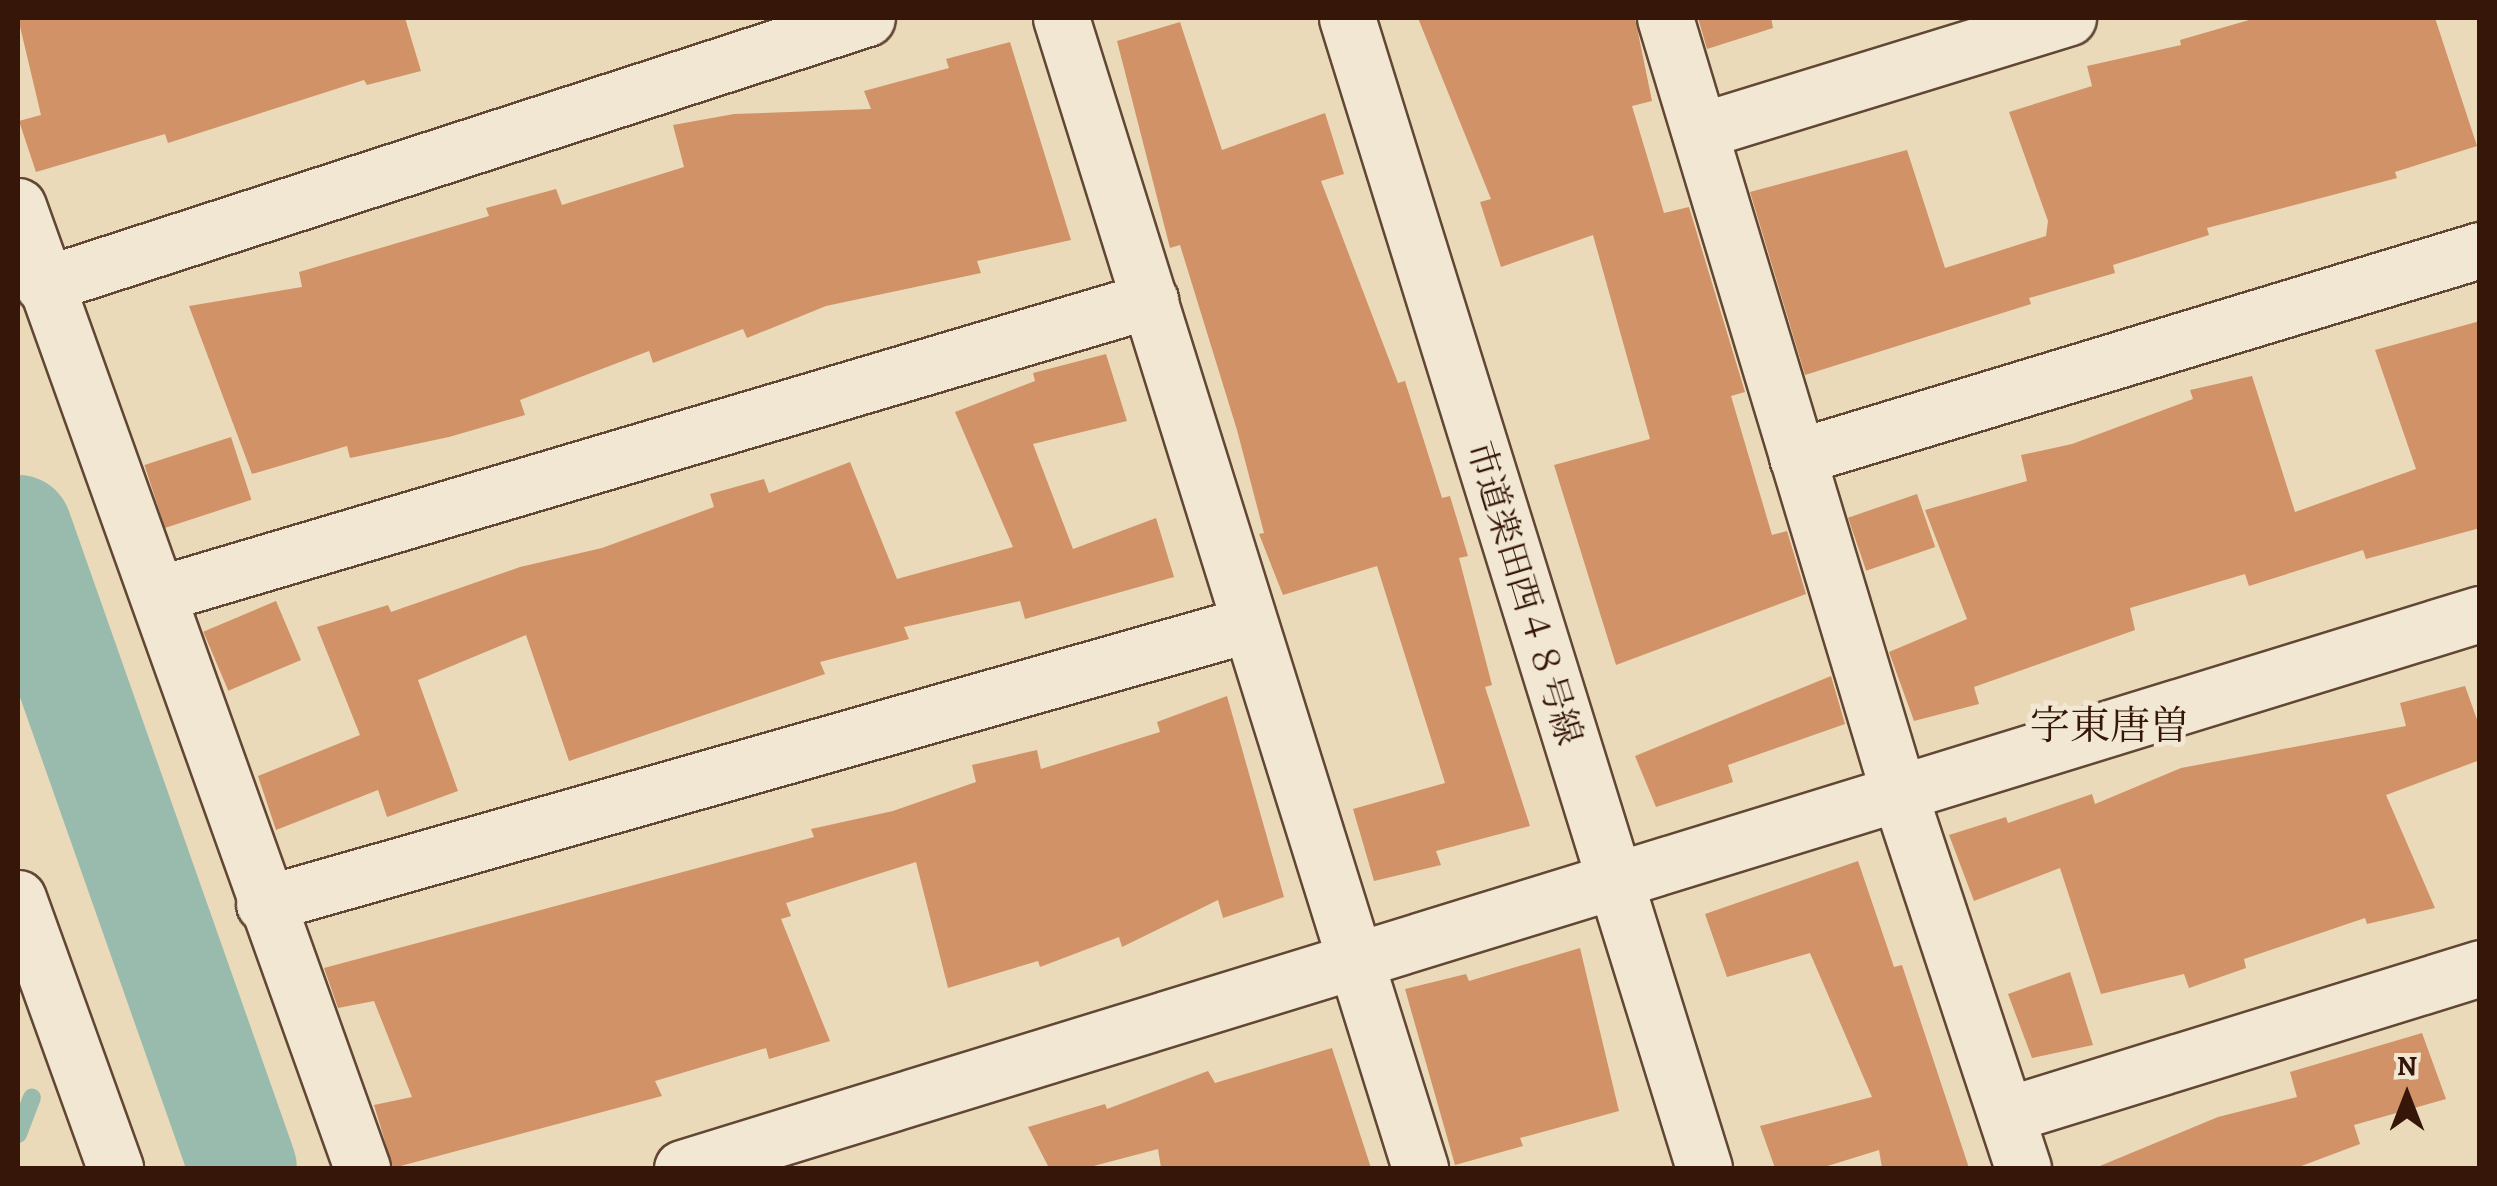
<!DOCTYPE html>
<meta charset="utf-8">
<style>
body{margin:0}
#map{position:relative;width:2497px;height:1186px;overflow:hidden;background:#eadaba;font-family:Alegreya,"Noto Serif JP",serif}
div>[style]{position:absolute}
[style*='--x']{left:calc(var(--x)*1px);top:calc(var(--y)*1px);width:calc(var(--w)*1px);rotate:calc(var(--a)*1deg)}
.stream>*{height:18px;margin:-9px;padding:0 9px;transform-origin:9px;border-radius:9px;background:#98bbad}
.river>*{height:108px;margin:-54px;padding:0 54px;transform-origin:54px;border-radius:54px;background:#98bbad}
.building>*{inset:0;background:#d09266;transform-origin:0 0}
.roads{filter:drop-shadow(2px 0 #624734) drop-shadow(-2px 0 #624734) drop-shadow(0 2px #624734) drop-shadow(0 -2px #624734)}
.street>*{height:55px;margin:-27.5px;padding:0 27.5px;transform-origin:27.5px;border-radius:27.5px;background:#f1e7d2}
span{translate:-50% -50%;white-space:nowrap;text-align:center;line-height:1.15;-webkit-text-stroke:10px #f1e7d2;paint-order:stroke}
.street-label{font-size:35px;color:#351608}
.quarter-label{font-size:40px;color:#351608}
.frame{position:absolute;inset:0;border:20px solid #351608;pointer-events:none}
.north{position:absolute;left:2357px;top:1046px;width:100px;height:100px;-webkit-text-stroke:8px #f1e7d2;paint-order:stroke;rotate:0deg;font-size:28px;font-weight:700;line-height:40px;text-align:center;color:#351608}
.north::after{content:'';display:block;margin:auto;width:35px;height:45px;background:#351608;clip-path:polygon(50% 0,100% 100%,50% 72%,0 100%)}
</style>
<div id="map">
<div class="stream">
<i style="--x:18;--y:1134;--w:39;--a:-69"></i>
</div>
<div class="river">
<i style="--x:18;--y:529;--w:677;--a:70.6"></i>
</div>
<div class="building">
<i style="clip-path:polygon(18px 18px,405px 18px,421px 71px,367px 85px,364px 80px,168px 143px,165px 134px,36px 172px,19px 121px,41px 115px)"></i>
<i style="clip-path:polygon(1418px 18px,1635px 18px,1652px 101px,1632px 106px,1664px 213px,1689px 207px,1745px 392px,1731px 396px,1772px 535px,1787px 531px,1806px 594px,1616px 665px,1554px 465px,1650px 439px,1593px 235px,1501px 267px,1480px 202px,1491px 199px)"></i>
<i style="clip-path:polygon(1698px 18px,1771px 18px,1773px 28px,1707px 49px)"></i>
<i style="clip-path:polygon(2256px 18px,2435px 18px,2477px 146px,2395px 172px,2397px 178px,2207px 228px,2209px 235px,2113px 265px,2115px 273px,2029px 298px,2031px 304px,1805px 375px,1750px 192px,1907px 150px,1945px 268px,2046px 236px,2048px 221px,2009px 112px,2092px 86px,2087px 66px,2181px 45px,2180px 40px)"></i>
<i style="clip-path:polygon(1180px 22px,1222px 150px,1325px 113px,1344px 174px,1321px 181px,1398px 383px,1405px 381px,1442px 498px,1450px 496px,1468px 556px,1459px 558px,1492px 685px,1485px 687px,1530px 826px,1436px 851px,1441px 865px,1374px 881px,1353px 809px,1445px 783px,1377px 566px,1283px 595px,1259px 534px,1264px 533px,1237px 430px,1180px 245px,1170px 248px,1117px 41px)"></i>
<i style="clip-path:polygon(1010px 42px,1071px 240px,977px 261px,981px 273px,826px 306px,747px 338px,743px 329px,653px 363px,649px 351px,520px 400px,525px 415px,449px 437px,350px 458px,347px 446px,252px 474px,189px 306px,302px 287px,299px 272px,489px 216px,486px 208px,556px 189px,562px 205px,684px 167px,673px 125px,734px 114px,871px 109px,864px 91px,949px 68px,946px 59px)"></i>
<i style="clip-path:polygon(2480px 321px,2480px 528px,2366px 559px,2363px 550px,2249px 586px,2245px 574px,2130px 608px,2135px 630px,1974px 687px,1979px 704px,1914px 721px,1889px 652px,1967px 619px,1925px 510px,2027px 481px,2021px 455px,2072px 444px,2193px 399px,2190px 390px,2252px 376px,2295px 512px,2416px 469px,2375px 350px)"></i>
<i style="clip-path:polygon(1106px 354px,1127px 421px,1033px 444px,1073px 549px,1156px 518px,1174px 577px,1025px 619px,1020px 601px,904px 627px,909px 639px,820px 662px,825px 674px,569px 761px,526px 635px,418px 680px,458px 791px,387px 817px,378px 790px,276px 830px,258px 776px,360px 735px,317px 627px,388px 605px,391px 612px,520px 567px,602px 548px,714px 507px,710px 494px,764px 479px,769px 493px,850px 462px,897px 579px,1013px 547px,955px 412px,1035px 381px,1033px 373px)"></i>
<i style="left:231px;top:437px;width:66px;height:91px;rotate:72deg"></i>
<i style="left:1917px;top:494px;width:56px;height:73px;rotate:71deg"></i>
<i style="left:276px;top:601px;width:64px;height:79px;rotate:67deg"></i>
<i style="clip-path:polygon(1831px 676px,1845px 724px,1728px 765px,1733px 782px,1656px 807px,1635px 756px)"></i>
<i style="clip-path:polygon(2465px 686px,2480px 728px,2480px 760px,2386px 795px,2435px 908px,2367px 924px,2365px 918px,2244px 959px,2246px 968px,2189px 988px,2184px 974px,2101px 994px,2060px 868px,1974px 901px,1949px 835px,2006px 817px,2008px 823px,2092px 794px,2095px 804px,2181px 768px,2406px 726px,2400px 703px)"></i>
<i style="clip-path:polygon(1227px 696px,1284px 897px,1223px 918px,1218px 900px,1122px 947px,1119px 937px,1040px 967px,1038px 961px,948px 988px,916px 862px,786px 903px,791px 916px,781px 919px,830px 1041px,769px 1059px,766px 1048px,655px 1081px,662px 1096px,393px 1168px,374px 1105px,412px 1097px,374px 1001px,338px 1008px,324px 968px,814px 837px,811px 829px,893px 811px,976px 782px,972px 765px,1037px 750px,1041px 769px,1160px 732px,1157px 722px)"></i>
<i style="clip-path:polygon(1858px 861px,1894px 967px,1902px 965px,1969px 1168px,1882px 1168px,1879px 1150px,1821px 1168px,1775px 1168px,1760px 1126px,1872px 1097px,1810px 953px,1727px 977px,1705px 914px)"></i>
<i style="clip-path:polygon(1580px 948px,1619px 1111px,1520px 1138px,1523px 1146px,1455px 1165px,1405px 989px,1466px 974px,1469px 981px)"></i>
<i style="clip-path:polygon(2070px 972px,2093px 1045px,2032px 1058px,2008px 994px)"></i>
<i style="clip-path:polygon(2422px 1033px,2446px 1099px,2354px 1125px,2360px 1144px,2296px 1168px,2095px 1168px,2218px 1117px,2297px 1097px,2290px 1072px)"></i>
<i style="clip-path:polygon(1332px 1048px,1371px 1168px,1161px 1168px,1158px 1149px,1086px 1168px,1049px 1168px,1028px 1127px,1105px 1104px,1107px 1109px,1208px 1071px,1215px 1083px)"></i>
</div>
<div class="roads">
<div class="street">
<i style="--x:1061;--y:18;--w:1205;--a:72.66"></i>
<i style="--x:1347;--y:18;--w:1204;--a:72.75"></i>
<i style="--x:1665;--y:18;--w:806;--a:73.21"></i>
<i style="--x:1898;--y:790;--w:398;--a:71.7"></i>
<i style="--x:1703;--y:130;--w:382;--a:-17.1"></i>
<i style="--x:18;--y:206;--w:1022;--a:70.32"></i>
<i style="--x:43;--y:285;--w:866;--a:-17.95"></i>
<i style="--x:1797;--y:457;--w:714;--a:-16.86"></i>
<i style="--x:159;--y:594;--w:1034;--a:-16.52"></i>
<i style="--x:18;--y:898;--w:287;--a:70.2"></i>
<i style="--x:264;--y:904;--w:1021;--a:-15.86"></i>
<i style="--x:2006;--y:1115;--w:496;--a:-17.2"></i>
<i style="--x:682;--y:1168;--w:1881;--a:-17.13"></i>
</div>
</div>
<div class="street-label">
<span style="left:1525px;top:593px;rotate:73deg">市道楽田西４８号線</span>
</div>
<div class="quarter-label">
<span style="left:2110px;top:726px">字東唐曽</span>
</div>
<div class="frame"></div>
<div class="north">N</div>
</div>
